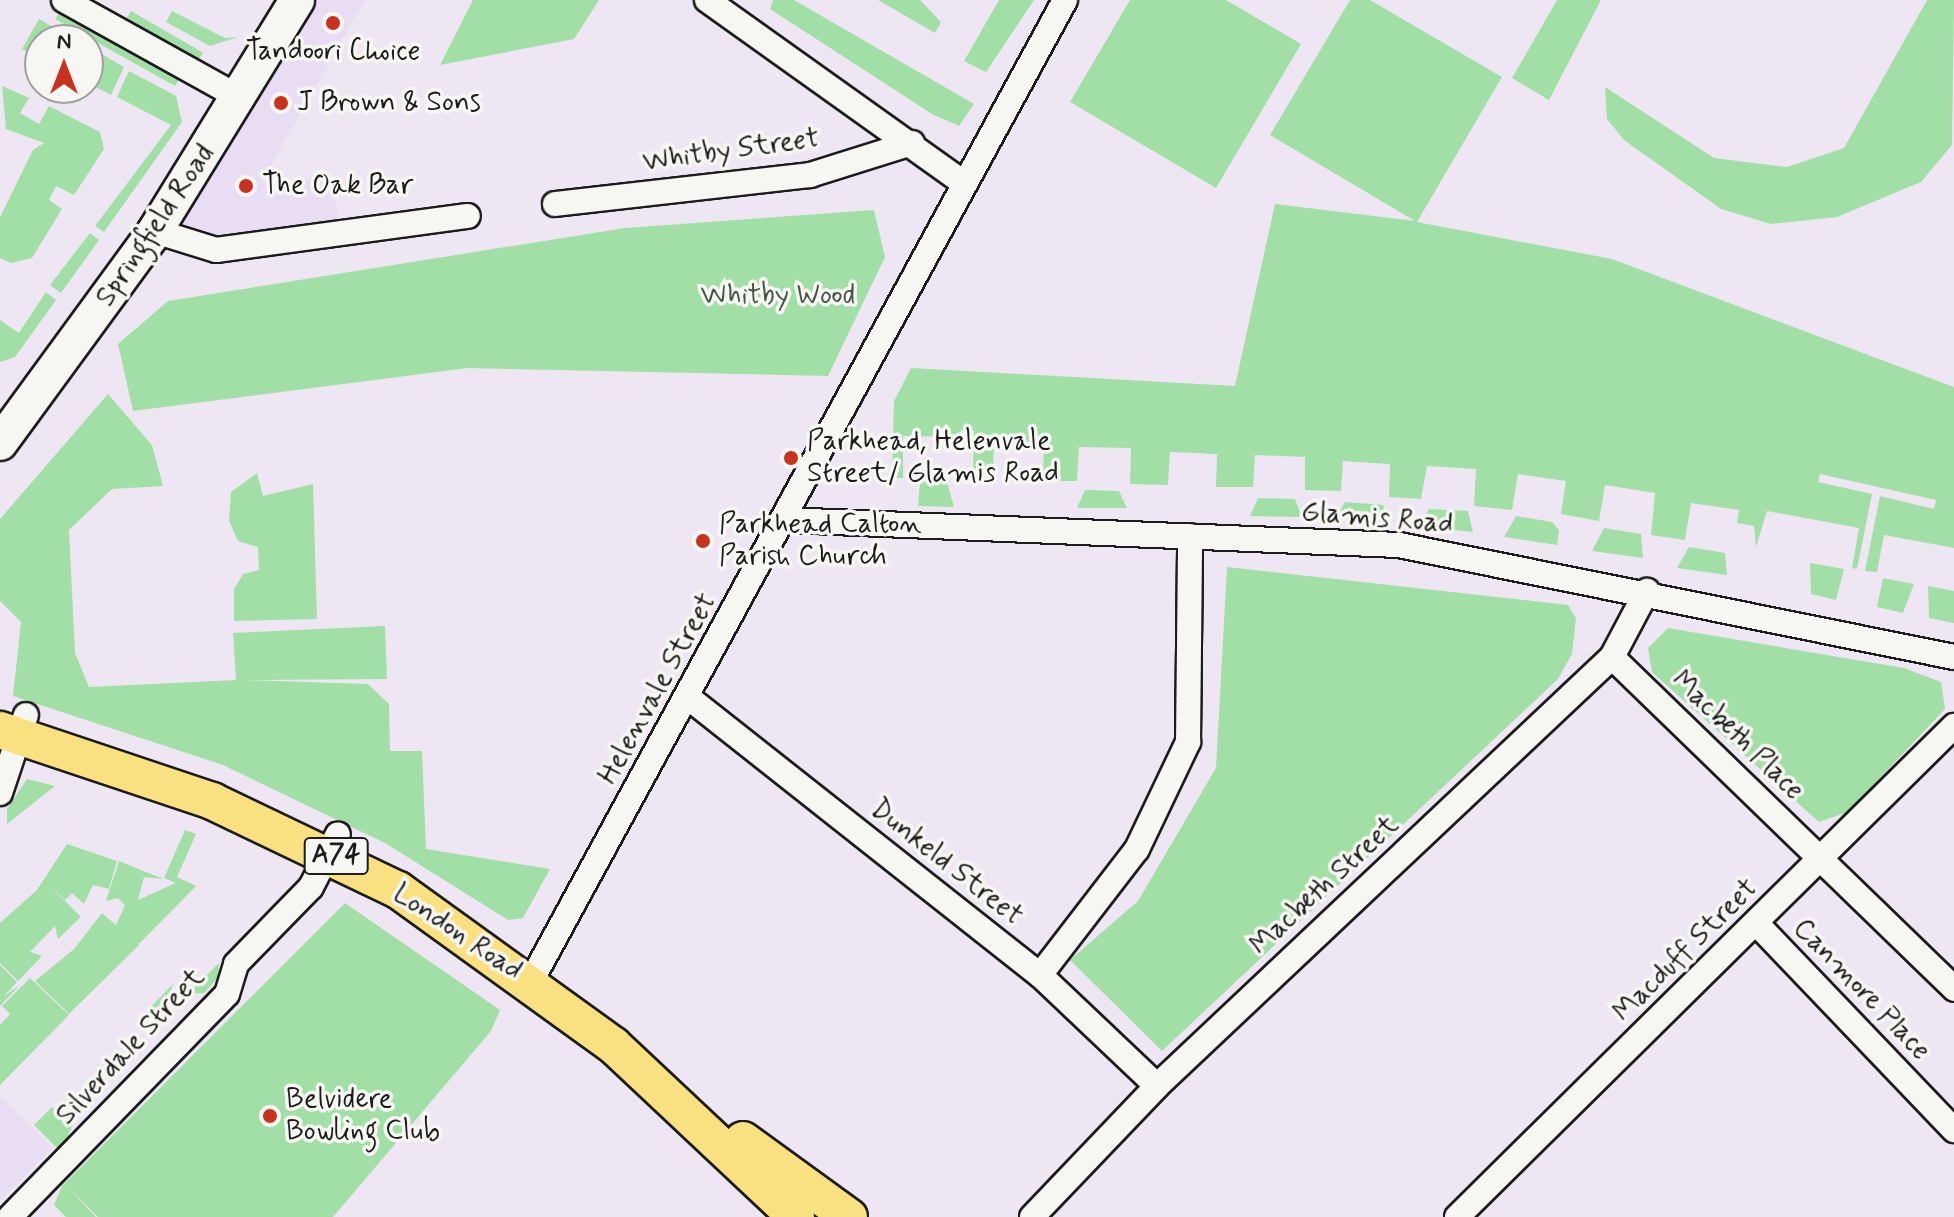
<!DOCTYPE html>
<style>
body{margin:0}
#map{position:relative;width:1954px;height:1217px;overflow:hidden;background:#eee7f3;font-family:Mynerve,sans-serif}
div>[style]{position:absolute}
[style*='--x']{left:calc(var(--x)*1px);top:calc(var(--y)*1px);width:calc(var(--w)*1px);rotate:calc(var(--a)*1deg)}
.built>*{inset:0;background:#e9ddf4}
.green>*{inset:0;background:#a2dfa6;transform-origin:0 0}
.roads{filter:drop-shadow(2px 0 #1c1c1c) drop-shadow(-2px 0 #1c1c1c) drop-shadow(0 2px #1c1c1c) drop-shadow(0 -2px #1c1c1c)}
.street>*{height:24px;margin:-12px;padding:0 12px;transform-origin:12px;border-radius:12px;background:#f6f6f2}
.secondary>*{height:34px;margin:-17px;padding:0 17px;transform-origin:17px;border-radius:17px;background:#f6f6f2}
.primary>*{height:36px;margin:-18px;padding:0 18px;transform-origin:18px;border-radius:18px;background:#f9e181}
.dots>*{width:22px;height:22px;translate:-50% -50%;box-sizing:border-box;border:4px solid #f6f6f2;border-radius:50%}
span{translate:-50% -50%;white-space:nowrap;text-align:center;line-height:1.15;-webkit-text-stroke:7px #f6f6f2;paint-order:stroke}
.shield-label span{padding:2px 6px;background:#f6f6f2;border:2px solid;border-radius:6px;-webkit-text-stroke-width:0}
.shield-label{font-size:26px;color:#1c1c1c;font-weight:700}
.poi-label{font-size:28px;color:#1c1c1c}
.left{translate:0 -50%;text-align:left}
.street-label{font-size:28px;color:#1c1c1c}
.park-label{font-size:28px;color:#445645}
.north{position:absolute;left:24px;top:24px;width:80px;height:80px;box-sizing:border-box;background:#f6f6f2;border:2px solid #9f9f9c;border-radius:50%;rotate:0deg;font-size:22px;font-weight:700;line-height:32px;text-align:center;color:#1c1c1c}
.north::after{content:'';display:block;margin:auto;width:28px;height:36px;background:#c8321e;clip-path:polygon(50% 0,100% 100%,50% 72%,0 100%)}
</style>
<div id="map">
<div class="built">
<i style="clip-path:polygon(301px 0,365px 0,261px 183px,328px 176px,341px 226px,218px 243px,166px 226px)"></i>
<i style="clip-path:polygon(0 1095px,53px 1147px,0 1201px)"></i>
</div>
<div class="green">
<i style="clip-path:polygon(473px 0,599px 0,574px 39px,440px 65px)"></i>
<i style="clip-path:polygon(773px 0,794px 0,974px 104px,959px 126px,932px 114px,770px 9px)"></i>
<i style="clip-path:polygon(878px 0,920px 0,941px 22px,935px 33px)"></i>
<i style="clip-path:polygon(999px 0,1034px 0,986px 72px,964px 61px)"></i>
<i style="clip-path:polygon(1130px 0,1226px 0,1301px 44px,1216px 188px,1070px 102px)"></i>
<i style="clip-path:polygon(1350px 0,1370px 0,1502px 77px,1417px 222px,1612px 259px,1954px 387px,1954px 548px,1884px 535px,1877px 572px,1865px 571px,1880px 496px,1934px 509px,1936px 500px,1820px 474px,1818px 482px,1872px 494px,1857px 569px,1852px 568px,1859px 528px,1767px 511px,1756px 547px,1754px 526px,1737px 523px,1739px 510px,1691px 503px,1685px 540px,1651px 535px,1655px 493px,1605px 485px,1599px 521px,1561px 514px,1566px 481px,1518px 474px,1512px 510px,1474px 506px,1476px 469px,1427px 466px,1421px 499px,1389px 497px,1390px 464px,1343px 461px,1341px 491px,1305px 490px,1305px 457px,1255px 455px,1253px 487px,1216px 487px,1217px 454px,1170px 452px,1168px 485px,1130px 484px,1131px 448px,1079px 447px,1077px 481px,1043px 481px,1044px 442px,994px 441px,993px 475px,973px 475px,974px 431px,961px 430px,960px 437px,903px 436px,903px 478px,892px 478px,894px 401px,911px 368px,1235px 386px,1275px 204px,1415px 221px,1270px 135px)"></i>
<i style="clip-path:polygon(1557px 0,1601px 0,1549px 100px,1512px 78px)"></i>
<i style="clip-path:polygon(1927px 0,1954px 0,1952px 145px,1921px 182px,1837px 217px,1771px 224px,1721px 209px,1624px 140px,1607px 119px,1605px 87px,1714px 158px,1787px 167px,1844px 148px)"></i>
<i style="clip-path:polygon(60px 11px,172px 76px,179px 80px,175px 86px,55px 19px)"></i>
<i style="left:131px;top:11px;width:83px;height:9px;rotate:30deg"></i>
<i style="clip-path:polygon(172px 11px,225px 38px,238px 37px,210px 46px,166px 22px)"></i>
<i style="clip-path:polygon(39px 19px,65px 34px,40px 40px,40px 59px,22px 49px)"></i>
<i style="clip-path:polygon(88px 46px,124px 67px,111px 95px,88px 83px)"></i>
<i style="clip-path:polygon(129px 71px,176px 96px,182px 122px,104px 232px,95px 226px,171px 125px,117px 97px)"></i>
<i style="clip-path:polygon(2px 86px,29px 98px,20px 113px,39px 124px,49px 106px,100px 132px,104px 149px,74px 195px,56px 186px,49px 200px,62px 209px,32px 258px,11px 263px,0 258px,0 217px,33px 150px,44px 143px,6px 129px)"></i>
<i style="clip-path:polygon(874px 210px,885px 257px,828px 376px,468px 368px,133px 411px,118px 344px,168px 301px,625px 228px)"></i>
<i style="clip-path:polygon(90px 233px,99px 240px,61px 293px,50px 285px)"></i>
<i style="clip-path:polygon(46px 292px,56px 300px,15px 357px,0 362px,0 320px,19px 333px)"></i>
<i style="clip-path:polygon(108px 394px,152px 445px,163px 486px,112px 489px,69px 530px,75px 653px,89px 687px,236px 680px,233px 633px,385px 626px,387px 679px,243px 680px,368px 684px,389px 704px,390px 751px,422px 751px,426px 849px,550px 869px,523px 918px,508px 920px,385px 843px,223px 765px,13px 696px,21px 622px,0 601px,0 519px)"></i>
<i style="clip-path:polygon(257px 473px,263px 496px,313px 484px,317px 619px,234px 621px,234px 589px,243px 574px,259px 570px,258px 547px,238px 541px,229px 521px,231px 492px)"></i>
<i style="clip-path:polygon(946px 479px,954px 507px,918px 506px,920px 482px)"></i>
<i style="clip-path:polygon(1085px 490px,1119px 491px,1127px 508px,1077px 508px)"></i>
<i style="clip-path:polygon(1258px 498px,1295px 499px,1302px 517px,1250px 516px)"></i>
<i style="clip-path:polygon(1345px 502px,1383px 505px,1388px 522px,1336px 518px)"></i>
<i style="clip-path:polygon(1429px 509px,1468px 511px,1473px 532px,1419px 526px)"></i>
<i style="clip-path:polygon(1516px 516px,1552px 522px,1559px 530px,1557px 545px,1504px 537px)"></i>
<i style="clip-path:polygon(1604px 528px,1641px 534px,1643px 558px,1592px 551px)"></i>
<i style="clip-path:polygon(1689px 547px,1725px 553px,1727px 575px,1677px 568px)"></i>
<i style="clip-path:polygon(1810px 563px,1844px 569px,1836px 600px,1811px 594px)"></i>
<i style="clip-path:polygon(1227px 567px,1568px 605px,1576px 618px,1572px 654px,1558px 679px,1162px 1051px,1070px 960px,1138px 901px,1216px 768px)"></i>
<i style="clip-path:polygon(1883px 578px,1914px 584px,1903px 613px,1877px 607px)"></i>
<i style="clip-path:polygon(1928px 586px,1954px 591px,1954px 623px,1929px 618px)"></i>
<i style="clip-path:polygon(1668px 628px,1904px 668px,1941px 682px,1945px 709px,1848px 812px,1819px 822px,1652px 672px,1648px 648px)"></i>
<i style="clip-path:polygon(27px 779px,55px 786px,7px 824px,7px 809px)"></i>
<i style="clip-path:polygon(185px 830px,196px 834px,177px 877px,196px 886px,139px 944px,131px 940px,116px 925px,125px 905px,118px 898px,106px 901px,119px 861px,163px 879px,144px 877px,138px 900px,176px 883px,164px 878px)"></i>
<i style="clip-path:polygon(67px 844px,117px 861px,109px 889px,93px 885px,84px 904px,72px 893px,65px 900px,47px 883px,81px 917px,58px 939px,55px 926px,30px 952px,42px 956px,18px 981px,0 963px,0 923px,37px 890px)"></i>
<i style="clip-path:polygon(345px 903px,500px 1010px,491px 1031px,333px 1217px,98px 1217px,66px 1185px,96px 1217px,66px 1217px,54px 1205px,62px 1186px)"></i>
<i style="clip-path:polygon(102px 913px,139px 945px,69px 1014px,35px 981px,74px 949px)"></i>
<i style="clip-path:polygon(219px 963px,218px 978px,204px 993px,188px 994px)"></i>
<i style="clip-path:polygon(0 965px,17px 982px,4px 996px,20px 985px,0 1006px)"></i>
<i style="clip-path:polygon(30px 978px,69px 1015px,0 1085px,0 1025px,10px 1014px,2px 1006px)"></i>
<i style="clip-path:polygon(173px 984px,167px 1003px,141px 1022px,138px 1020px)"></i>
<i style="clip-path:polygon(52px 1107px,73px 1124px,61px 1152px,34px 1125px)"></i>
</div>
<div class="roads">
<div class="street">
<i style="--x:64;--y:0;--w:201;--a:29.1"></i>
<i style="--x:707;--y:0;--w:315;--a:35.5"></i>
<i style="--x:555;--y:204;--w:257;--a:-6.5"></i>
<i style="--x:810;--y:175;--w:107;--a:-17.4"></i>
<i style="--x:155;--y:231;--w:64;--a:17.3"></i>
<i style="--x:216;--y:250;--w:254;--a:-7.7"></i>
<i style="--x:784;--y:520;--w:616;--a:2.33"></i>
<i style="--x:1399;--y:545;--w:566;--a:11.41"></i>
<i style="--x:1612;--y:657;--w:477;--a:44.1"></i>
<i style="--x:689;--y:698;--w:447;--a:38.3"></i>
<i style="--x:1040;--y:975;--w:161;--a:43.5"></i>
<i style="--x:0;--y:793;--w:82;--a:-71.6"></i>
<i style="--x:1758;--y:925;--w:284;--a:46.3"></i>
<i style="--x:1040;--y:975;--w:159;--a:-52.4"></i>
<i style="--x:1137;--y:849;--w:119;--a:-64.5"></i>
<i style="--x:1188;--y:742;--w:206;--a:-89.4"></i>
<i style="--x:530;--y:983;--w:1119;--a:-61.44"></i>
<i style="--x:10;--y:1217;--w:311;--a:-45.8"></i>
<i style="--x:227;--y:994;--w:31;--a:-73"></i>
<i style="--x:236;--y:964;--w:107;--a:-45.8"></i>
<i style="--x:311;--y:887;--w:59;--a:-63"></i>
<i style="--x:1032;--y:1217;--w:181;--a:-46.3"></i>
<i style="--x:1157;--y:1086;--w:625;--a:-43.32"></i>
<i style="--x:1612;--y:657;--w:75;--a:-62.1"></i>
<i style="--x:1457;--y:1217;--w:699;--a:-44.65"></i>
</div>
<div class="secondary">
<i style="--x:0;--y:443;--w:263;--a:-53.8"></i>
<i style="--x:155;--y:231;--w:271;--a:-58.4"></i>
</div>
<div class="primary">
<i style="--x:0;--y:730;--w:224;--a:18.5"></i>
<i style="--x:212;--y:801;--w:206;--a:25.6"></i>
<i style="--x:398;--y:890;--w:265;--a:35.8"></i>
<i style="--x:613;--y:1045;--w:251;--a:43.2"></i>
<i style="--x:743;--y:1140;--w:131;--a:36"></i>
</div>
</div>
<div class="dots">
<i style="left:333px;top:23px;background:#c8321e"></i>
<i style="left:281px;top:103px;background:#c8321e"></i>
<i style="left:246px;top:186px;background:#c8321e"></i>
<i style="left:791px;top:458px;background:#c8321e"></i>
<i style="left:703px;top:541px;background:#c8321e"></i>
<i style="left:270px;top:1116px;background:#c8321e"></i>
</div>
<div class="shield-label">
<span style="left:336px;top:856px">A74</span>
</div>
<div class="poi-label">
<span style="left:333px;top:52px">Tandoori Choice</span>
<span class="left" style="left:297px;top:103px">J Brown &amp; Sons</span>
<span class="left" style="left:262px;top:186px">The Oak Bar</span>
<span class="left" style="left:807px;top:458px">Parkhead, Helenvale<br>Street/ Glamis Road</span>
<span class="left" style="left:719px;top:541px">Parkhead Calton<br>Parish Church</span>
<span class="left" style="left:286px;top:1116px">Belvidere<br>Bowling Club</span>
</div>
<div class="street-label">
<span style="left:731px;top:151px;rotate:-8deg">Whitby Street</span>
<span style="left:156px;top:226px;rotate:-56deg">Springfield Road</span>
<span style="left:1377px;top:519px;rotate:5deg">Glamis Road</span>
<span style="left:658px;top:689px;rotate:-61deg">Helenvale Street</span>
<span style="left:1737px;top:736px;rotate:44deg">Macbeth Place</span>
<span style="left:946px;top:863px;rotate:38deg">Dunkeld Street</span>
<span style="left:1325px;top:886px;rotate:-43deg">Macbeth Street</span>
<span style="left:457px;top:933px;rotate:34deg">London Road</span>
<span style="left:1686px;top:951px;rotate:-45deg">Macduff Street</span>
<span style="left:1861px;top:990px;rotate:46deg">Canmore Place</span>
<span style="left:131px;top:1047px;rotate:-47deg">Silverdale Street</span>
</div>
<div class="park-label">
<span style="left:778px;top:296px">Whitby Wood</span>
</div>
<div class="north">N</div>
</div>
